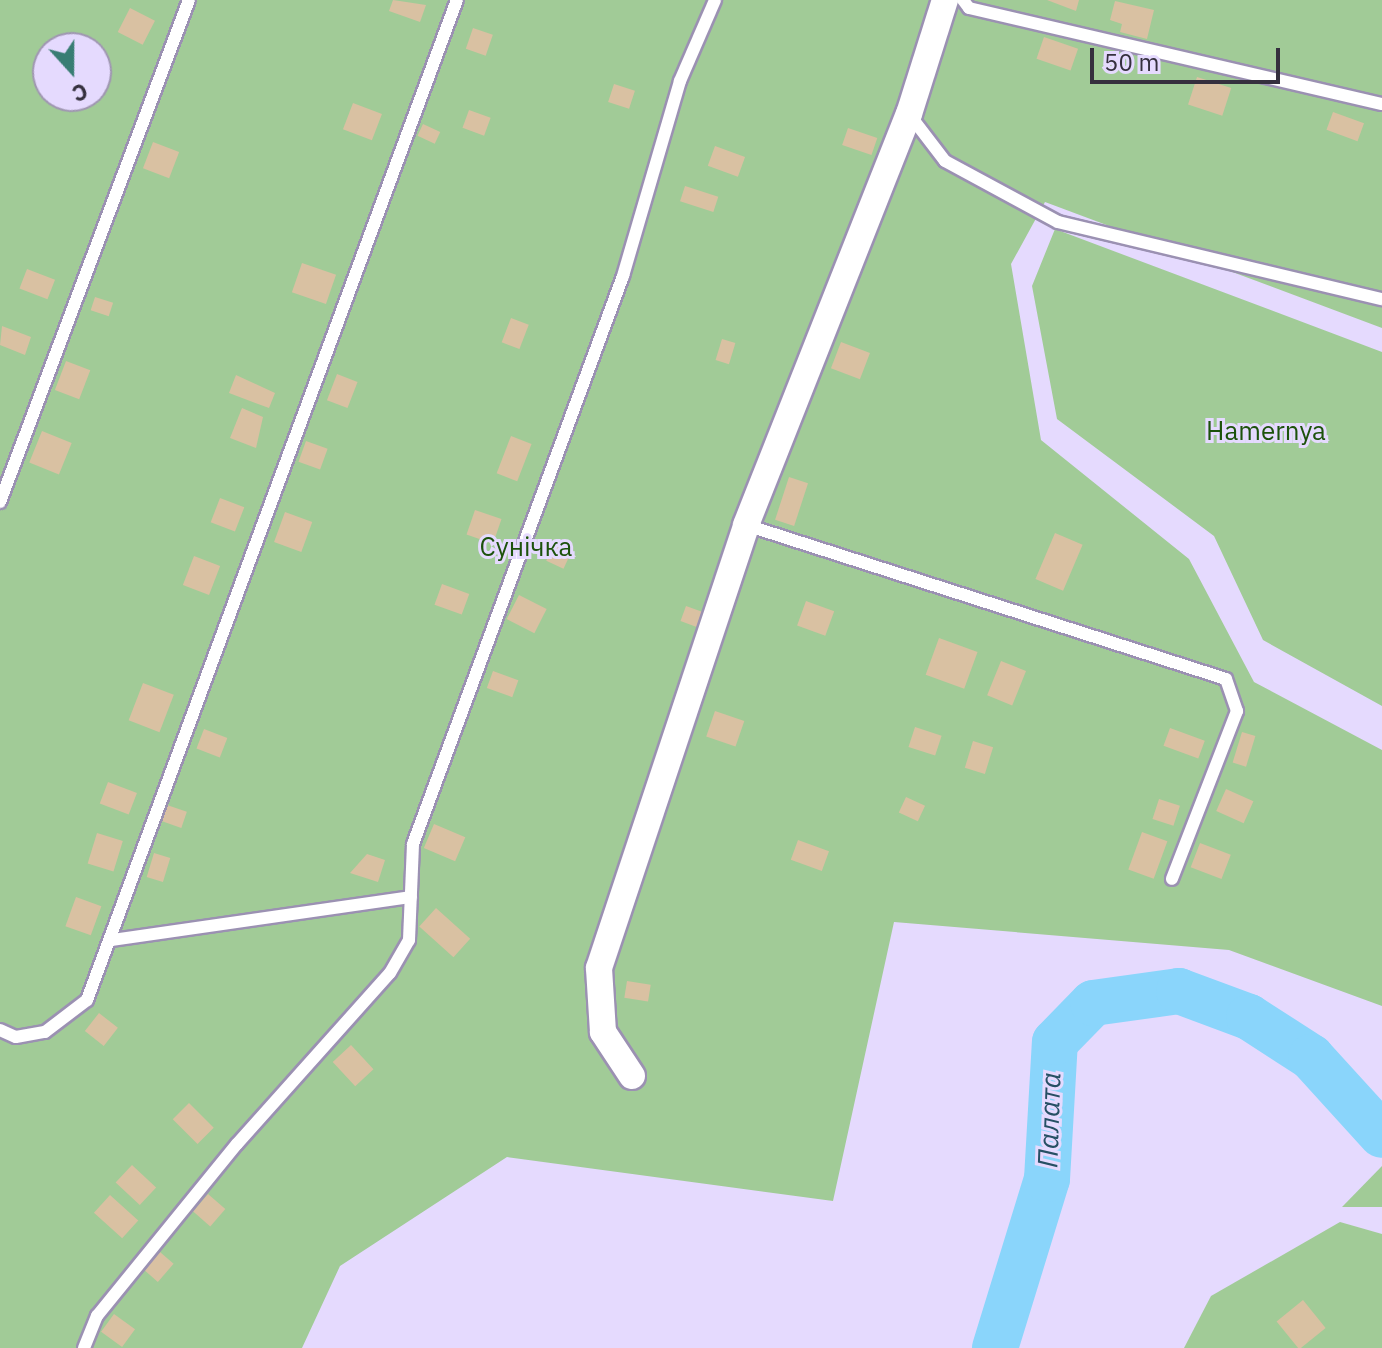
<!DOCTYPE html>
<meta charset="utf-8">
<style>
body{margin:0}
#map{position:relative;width:1382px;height:1348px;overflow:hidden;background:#e5dafe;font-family:"IBM Plex Sans",sans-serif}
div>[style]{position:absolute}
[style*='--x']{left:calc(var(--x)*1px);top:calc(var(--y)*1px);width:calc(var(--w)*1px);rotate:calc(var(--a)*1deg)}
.green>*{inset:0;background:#a1cb97}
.river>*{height:46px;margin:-23px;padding:0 23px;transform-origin:23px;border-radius:23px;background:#8ad5fb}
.building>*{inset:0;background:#d9c1a2;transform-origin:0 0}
.roads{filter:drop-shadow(2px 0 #9b91b2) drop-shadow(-2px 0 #9b91b2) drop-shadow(0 2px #9b91b2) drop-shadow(0 -2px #9b91b2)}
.lane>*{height:12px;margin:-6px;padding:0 6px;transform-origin:6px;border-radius:6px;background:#fff}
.street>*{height:26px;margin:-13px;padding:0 13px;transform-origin:13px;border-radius:13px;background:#fff}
span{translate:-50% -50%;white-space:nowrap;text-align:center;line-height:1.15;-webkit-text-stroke:6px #e5dafe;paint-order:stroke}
.park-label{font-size:26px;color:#1c520b}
.water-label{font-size:28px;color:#265064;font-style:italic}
.north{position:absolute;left:32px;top:32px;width:80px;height:80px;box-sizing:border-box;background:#e5dafe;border:2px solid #9f96b1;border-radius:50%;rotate:159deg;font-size:22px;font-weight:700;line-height:32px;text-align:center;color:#35303e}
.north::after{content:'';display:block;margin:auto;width:28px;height:36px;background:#387d73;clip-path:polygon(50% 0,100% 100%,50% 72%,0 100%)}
.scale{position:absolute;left:1090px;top:48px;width:190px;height:36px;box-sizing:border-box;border:4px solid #35303e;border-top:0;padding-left:10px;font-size:24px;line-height:28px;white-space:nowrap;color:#35303e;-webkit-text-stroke:6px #e5dafe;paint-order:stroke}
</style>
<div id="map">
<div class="green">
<i style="clip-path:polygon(evenodd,0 0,1382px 0,1382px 328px,1045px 202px,1011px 264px,1041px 440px,1189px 559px,1254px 682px,1382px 750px,1382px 1006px,1229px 950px,894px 922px,833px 1201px,507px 1157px,340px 1266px,302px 1348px,0 1348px,0 0,48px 48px,96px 48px,96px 96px,48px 96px,48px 48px)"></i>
<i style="clip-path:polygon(1055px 229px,1382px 352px,1382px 706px,1263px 640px,1214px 536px,1057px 419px,1032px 286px)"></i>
<i style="clip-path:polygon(1382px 1166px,1382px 1207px,1342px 1207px)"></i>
<i style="clip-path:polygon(1340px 1222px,1382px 1234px,1382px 1348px,1184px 1348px,1211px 1296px)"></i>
</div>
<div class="river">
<i style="--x:995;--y:1348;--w:177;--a:-72.9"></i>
<i style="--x:1047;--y:1179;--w:137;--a:-86.7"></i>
<i style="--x:1055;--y:1042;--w:54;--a:-45.7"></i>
<i style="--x:1093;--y:1003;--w:87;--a:-7.9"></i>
<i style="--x:1179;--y:991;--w:75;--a:20.4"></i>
<i style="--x:1249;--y:1017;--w:74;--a:32.8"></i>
<i style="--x:1311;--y:1057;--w:105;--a:47.7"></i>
</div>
<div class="building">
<i style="clip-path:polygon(393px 0,426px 5px,420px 22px,389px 11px)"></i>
<i style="clip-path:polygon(1047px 0,1079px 0,1076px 11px)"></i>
<i style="clip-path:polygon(1115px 1px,1154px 10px,1147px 39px,1120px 32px,1122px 24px,1110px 20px)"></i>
<i style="left:130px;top:8px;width:28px;height:27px;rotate:27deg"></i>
<i style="left:473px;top:28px;width:21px;height:22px;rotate:19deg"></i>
<i style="left:1044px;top:37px;width:36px;height:23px;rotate:19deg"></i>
<i style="left:1197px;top:77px;width:36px;height:29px;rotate:18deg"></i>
<i style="left:614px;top:84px;width:22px;height:19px;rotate:18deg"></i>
<i style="left:353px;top:103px;width:31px;height:28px;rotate:21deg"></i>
<i style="left:469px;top:110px;width:23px;height:19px;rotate:20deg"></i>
<i style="left:1333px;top:112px;width:33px;height:19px;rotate:20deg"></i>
<i style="left:423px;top:124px;width:19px;height:13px;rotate:25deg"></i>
<i style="left:848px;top:128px;width:31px;height:18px;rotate:19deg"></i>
<i style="left:153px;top:142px;width:28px;height:28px;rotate:21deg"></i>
<i style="left:715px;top:146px;width:32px;height:21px;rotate:20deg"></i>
<i style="left:685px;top:186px;width:35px;height:16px;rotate:18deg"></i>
<i style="left:302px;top:263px;width:36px;height:31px;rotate:19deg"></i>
<i style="left:27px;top:269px;width:30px;height:21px;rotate:21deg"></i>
<i style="left:95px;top:297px;width:19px;height:14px;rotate:18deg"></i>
<i style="left:511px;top:318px;width:19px;height:26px;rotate:21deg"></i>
<i style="clip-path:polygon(2px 326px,31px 337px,25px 355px,0 345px)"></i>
<i style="left:722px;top:339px;width:14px;height:22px;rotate:17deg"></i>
<i style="left:841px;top:342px;width:31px;height:28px;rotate:21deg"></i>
<i style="left:66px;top:361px;width:26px;height:31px;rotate:21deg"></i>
<i style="left:337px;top:374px;width:22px;height:28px;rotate:21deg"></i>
<i style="clip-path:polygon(236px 375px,275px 393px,269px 408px,229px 393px)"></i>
<i style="clip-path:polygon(242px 408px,263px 417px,256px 448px,230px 438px)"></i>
<i style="left:42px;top:431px;width:32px;height:34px;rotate:22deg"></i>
<i style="left:511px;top:436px;width:22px;height:40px;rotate:21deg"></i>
<i style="left:306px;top:441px;width:23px;height:22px;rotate:20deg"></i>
<i style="left:789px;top:477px;width:20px;height:45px;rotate:18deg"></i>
<i style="left:220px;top:498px;width:26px;height:26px;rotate:21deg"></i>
<i style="left:475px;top:510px;width:28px;height:26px;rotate:19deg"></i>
<i style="left:285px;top:512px;width:29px;height:32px;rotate:20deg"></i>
<i style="left:1055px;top:533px;width:30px;height:50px;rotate:23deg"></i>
<i style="left:556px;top:540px;width:19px;height:23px;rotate:25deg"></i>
<i style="left:194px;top:556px;width:28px;height:31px;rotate:21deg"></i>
<i style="left:442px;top:584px;width:29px;height:22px;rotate:20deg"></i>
<i style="left:519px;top:595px;width:31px;height:27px;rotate:27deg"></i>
<i style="left:806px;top:601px;width:30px;height:26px;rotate:20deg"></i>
<i style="left:686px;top:606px;width:20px;height:16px;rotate:20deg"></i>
<i style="left:939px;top:638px;width:41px;height:39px;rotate:20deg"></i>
<i style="left:1001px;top:661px;width:27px;height:37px;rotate:22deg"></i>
<i style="left:493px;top:671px;width:27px;height:18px;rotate:20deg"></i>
<i style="left:143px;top:683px;width:33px;height:40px;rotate:21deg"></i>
<i style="left:715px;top:711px;width:31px;height:27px;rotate:19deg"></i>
<i style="left:915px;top:727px;width:28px;height:21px;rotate:18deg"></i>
<i style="left:1170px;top:728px;width:37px;height:19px;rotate:20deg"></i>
<i style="left:204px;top:729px;width:25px;height:21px;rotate:21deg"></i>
<i style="left:1242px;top:732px;width:14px;height:32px;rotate:17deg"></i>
<i style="left:973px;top:741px;width:21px;height:28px;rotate:17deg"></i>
<i style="left:108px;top:782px;width:31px;height:23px;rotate:21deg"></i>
<i style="left:1226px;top:789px;width:30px;height:24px;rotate:24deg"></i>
<i style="left:906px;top:797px;width:21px;height:17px;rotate:25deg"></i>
<i style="left:1159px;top:799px;width:22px;height:21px;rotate:18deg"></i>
<i style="left:167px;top:805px;width:21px;height:17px;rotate:19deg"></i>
<i style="left:434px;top:824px;width:34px;height:26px;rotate:23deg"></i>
<i style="left:1142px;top:832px;width:27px;height:40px;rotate:20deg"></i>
<i style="left:97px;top:833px;width:27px;height:32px;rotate:17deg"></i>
<i style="left:798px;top:840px;width:33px;height:21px;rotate:20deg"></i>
<i style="left:1200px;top:843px;width:33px;height:26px;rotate:21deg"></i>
<i style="left:154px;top:853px;width:17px;height:25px;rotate:17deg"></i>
<i style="clip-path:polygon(367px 854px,385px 860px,378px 882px,350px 873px)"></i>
<i style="left:76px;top:897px;width:27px;height:31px;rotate:20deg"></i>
<i style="left:436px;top:908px;width:46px;height:25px;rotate:42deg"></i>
<i style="left:627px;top:981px;width:24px;height:17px;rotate:9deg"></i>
<i style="left:99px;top:1013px;width:24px;height:23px;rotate:38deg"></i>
<i style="left:351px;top:1045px;width:33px;height:25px;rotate:47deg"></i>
<i style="left:189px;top:1103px;width:35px;height:23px;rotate:45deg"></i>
<i style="left:132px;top:1165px;width:33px;height:24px;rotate:43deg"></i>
<i style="left:208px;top:1194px;width:23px;height:23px;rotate:41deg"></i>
<i style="left:110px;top:1195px;width:38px;height:24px;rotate:42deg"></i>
<i style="left:160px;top:1252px;width:18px;height:24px;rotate:41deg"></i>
<i style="left:1303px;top:1300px;width:36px;height:34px;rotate:51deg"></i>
<i style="left:114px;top:1314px;width:26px;height:22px;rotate:36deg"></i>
</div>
<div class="roads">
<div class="lane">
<i style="--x:963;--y:0;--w:10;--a:53"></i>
<i style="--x:969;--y:8;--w:424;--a:13.1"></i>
<i style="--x:909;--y:114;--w:59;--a:52.5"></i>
<i style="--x:945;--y:161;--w:128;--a:28.4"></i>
<i style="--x:1058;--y:222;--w:333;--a:13.4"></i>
<i style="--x:0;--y:502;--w:536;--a:-69.37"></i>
<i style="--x:746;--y:525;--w:504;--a:17.79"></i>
<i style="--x:1226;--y:679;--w:34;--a:71"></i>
<i style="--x:1237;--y:711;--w:180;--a:111.2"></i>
<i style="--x:112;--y:940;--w:302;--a:-8.2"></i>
<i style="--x:0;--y:1030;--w:17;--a:24"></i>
<i style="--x:16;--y:1037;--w:29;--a:-10"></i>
<i style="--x:45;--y:1032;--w:53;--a:-37.3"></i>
<i style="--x:87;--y:1000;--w:1066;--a:-69.7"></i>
<i style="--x:84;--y:1348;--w:35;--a:-68"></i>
<i style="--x:97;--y:1316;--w:222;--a:-50.9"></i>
<i style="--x:237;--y:1144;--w:229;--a:-48.2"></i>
<i style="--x:390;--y:973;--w:38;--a:-60"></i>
<i style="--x:409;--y:940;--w:96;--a:-87.6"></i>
<i style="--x:413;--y:844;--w:606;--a:-69.71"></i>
<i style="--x:623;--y:276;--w:203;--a:-73.7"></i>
<i style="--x:680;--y:81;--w:88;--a:-66.6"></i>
</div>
<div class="street">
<i style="--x:632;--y:1076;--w:53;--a:-123.4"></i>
<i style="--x:603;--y:1032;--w:64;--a:-93.6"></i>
<i style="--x:599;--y:968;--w:467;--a:-71.6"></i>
<i style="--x:746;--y:525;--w:442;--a:-68.4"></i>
<i style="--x:909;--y:114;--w:120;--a:-72.5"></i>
</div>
</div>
<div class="park-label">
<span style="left:1266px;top:431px">Hamernya</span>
<span style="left:526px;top:547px">Сунічка</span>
</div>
<div class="water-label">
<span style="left:1049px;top:1120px;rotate:-88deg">Палата</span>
</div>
<div class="north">С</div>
<div class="scale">50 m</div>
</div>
